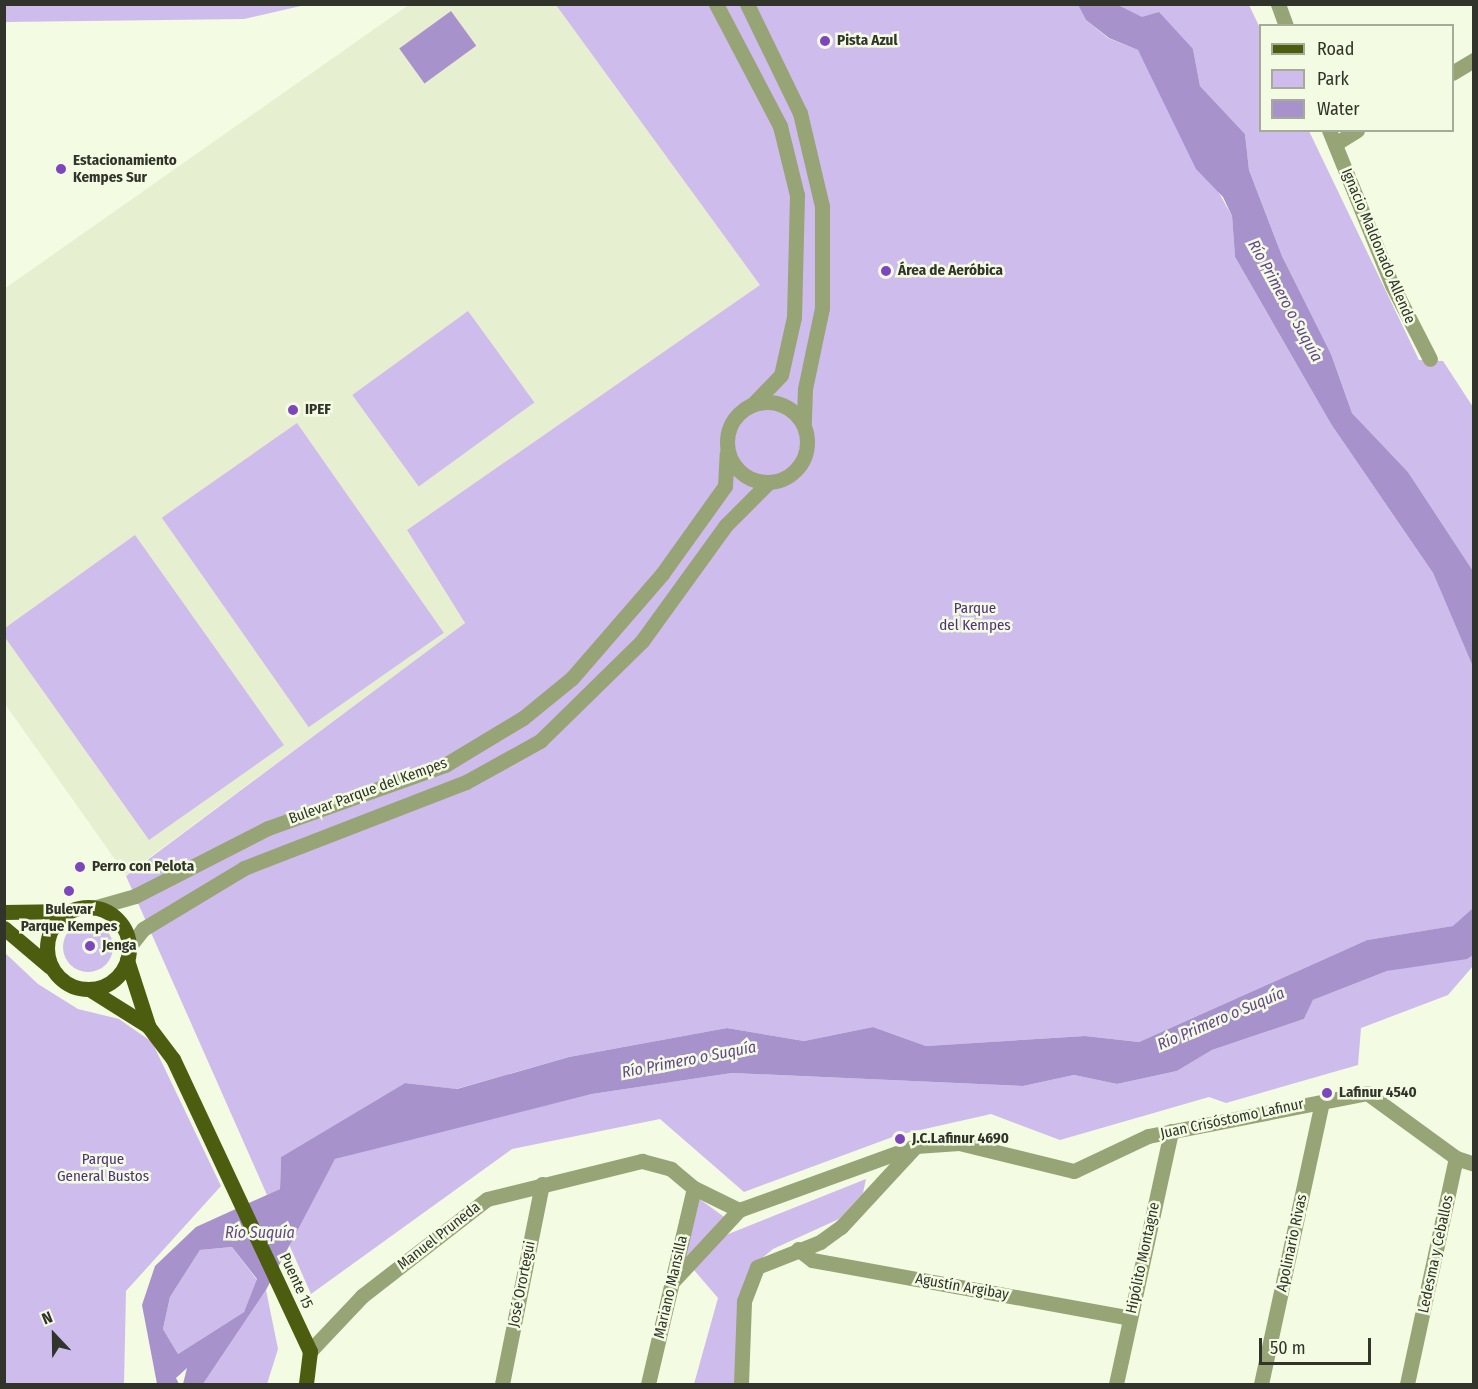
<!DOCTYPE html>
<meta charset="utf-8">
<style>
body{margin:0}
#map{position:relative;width:1478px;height:1389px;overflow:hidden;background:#f3fbe2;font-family:"Fira Sans Condensed",sans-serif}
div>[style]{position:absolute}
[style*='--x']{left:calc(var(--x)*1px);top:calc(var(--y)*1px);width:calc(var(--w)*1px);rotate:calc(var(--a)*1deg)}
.built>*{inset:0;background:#e6f0d1}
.green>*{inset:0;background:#cebcec;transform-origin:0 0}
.round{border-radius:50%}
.water>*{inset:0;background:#a892cc;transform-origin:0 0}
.street>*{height:15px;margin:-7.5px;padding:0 7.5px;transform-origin:7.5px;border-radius:7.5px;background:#97a476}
.street>.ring{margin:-7.5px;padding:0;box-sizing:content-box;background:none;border:15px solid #97a476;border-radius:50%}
.primary>*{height:15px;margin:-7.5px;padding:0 7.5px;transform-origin:7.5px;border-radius:7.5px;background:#4d5d0f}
.primary>.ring{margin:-7.5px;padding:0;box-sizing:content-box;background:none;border:15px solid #4d5d0f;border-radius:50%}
.dots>*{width:16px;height:16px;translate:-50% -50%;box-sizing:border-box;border:3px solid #f3fbe2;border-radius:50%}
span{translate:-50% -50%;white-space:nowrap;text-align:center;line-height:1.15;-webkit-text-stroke:5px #f3fbe2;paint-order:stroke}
.poi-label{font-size:15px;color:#31342b;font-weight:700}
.left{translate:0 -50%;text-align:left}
.street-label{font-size:15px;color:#31342b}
.park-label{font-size:15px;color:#503178}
.water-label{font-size:16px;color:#64458e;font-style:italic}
.frame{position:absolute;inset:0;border:6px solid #31342b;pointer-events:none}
.legend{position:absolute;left:1259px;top:24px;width:195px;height:108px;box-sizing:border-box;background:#f3fbe2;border:2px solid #a5ab99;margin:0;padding:8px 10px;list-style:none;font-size:18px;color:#31342b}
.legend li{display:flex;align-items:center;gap:12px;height:30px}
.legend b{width:30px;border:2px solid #a5ab99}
.north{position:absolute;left:24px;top:1305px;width:60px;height:60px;-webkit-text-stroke:4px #f3fbe2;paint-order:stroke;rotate:338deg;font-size:16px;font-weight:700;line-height:24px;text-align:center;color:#31342b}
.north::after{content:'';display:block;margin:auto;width:21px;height:27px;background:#31342b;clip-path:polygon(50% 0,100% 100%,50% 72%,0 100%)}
.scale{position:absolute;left:1259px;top:1338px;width:112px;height:27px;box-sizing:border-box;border:3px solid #31342b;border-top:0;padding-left:8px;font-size:18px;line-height:21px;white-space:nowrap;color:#31342b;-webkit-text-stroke:4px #f3fbe2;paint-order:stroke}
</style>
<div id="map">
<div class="built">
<i style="clip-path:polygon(410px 4px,556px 5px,761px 285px,407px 530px,465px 623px,126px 875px,5px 704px,4px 289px)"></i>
</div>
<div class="green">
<i style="clip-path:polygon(4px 5px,5px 4px,305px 5px,244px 19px,5px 22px)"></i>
<i style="clip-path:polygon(556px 5px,1078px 5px,1086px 20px,1108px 38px,1138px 50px,1232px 216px,1235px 257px,1331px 424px,1433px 573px,1473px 667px,1473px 908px,1454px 926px,1367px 940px,1139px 1042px,1085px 1036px,926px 1046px,873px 1027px,804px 1041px,727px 1028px,569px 1057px,456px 1089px,405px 1083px,281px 1157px,280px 1189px,267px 1195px,126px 876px,465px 623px,407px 530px,760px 285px)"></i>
<i style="clip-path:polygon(1118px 5px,1249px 5px,1260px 28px,1260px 130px,1309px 131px,1419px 360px,1443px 361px,1473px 407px,1473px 571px,1408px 472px,1352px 413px,1331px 354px,1282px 256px,1249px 170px,1245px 134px,1200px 86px,1193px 49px)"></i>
<i style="left:468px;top:311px;width:113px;height:143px;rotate:54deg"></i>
<i style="left:297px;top:423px;width:256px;height:165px;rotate:55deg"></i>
<i style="clip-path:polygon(135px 535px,284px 745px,149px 840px,4px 636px,5px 628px)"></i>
<i class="round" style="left:63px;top:922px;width:50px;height:50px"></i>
<i style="clip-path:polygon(4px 952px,38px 984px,78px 1009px,119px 1019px,152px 1042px,221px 1186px,126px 1291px,124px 1384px,5px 1384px)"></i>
<i style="clip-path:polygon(1473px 955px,1473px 966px,1448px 995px,1361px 1028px,1358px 1065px,1226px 1103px,1209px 1097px,1060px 1140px,991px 1114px,898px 1135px,744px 1192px,660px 1119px,512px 1149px,311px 1294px,288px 1242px,335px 1159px,393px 1143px,592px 1094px,732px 1073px,1023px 1086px,1074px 1075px,1117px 1084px,1177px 1071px,1212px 1050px,1304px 1019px,1313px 1000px,1387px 971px)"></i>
<i style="clip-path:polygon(866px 1179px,863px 1193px,839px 1219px,773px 1249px,751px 1267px,735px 1384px,694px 1384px,718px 1298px,688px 1263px,716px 1239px)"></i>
<i style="clip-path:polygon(698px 1198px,727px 1219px,681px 1266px)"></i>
<i style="clip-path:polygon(232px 1247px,257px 1280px,244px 1312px,178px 1354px,163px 1329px,170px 1297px,200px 1250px)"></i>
<i style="clip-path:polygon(266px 1290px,278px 1349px,267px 1384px,203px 1384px)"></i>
</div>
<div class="water">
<i style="clip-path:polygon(1078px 5px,1118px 5px,1142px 17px,1159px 12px,1193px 49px,1200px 86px,1245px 134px,1249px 170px,1282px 256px,1331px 354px,1352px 413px,1408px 472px,1473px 571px,1473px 667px,1433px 573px,1331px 424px,1235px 257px,1232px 216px,1223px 197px,1196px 169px,1138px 50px,1109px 38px,1086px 20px)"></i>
<i style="left:451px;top:11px;width:43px;height:64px;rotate:54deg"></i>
<i style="clip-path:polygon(evenodd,1473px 908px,1473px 955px,1467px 959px,1387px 971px,1313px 1000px,1304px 1019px,1212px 1050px,1177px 1071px,1117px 1084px,1074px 1075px,1023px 1086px,732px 1073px,592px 1094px,335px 1159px,266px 1290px,203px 1384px,183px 1384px,187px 1368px,176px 1378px,179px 1384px,157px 1384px,142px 1305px,155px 1266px,196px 1227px,280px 1189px,281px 1157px,405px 1083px,457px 1089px,569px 1057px,727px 1028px,804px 1041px,873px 1027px,926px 1046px,1085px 1036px,1139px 1042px,1367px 940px,1453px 926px,1473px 908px,232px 1247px,257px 1279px,244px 1312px,178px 1354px,163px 1329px,170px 1297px,200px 1250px,232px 1247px)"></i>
</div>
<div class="street">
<i style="--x:716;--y:4;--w:138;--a:62.3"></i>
<i style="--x:780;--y:126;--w:71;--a:76.2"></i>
<i style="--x:797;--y:195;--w:122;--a:91.4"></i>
<i style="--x:794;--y:317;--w:59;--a:102.6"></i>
<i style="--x:781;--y:375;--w:40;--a:134"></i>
<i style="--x:747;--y:4;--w:121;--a:64.1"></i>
<i style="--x:800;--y:113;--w:96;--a:76.7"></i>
<i style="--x:822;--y:206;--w:102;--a:90"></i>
<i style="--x:822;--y:308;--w:83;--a:101.9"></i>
<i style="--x:805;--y:389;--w:35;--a:92"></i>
<i style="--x:1278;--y:4;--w:23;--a:70"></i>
<i style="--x:1452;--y:73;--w:26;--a:-31"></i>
<i style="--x:1329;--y:130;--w:167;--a:67.9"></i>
<i style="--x:1392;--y:285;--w:83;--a:62.8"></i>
<i style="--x:1335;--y:144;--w:26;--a:-32"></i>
<i class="ring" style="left:727px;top:402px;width:65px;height:65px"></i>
<i style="--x:93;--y:908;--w:44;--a:-15.9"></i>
<i style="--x:135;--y:896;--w:149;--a:-27.1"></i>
<i style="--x:268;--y:828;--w:188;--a:-19.6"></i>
<i style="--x:445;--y:765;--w:91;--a:-31.1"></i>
<i style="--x:523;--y:718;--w:63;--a:-39.2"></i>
<i style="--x:572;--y:678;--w:138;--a:-49.1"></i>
<i style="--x:662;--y:574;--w:108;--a:-54.4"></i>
<i style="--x:725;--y:486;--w:33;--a:-87"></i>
<i style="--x:129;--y:947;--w:23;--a:-52"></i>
<i style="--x:143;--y:929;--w:118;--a:-31.1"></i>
<i style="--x:244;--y:868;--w:238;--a:-21.2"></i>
<i style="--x:466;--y:782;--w:85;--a:-29"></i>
<i style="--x:540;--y:741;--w:143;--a:-44.4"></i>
<i style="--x:642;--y:641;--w:143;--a:-54.1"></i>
<i style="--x:726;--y:525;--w:59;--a:-45"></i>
<i style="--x:739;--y:1210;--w:188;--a:-19.9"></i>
<i style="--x:916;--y:1146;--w:43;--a:-4"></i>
<i style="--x:959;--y:1143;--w:118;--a:13.7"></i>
<i style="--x:1074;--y:1171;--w:82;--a:-25.3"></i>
<i style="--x:1148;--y:1136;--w:223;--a:-11.1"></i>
<i style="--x:1367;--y:1093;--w:110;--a:36.1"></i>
<i style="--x:1456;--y:1158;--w:19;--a:18"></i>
<i style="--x:798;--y:1249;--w:18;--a:38"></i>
<i style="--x:812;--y:1260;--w:323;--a:10.3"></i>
<i style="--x:674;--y:1280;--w:96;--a:-47.1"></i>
<i style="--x:310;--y:1351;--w:76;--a:-46.6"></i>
<i style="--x:362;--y:1296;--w:158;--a:-37.8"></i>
<i style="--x:487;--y:1199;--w:160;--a:-13.8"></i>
<i style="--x:642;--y:1161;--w:30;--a:15"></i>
<i style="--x:671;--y:1169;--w:30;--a:40"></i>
<i style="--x:694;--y:1188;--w:50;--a:26.1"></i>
<i style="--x:502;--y:1384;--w:204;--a:-78.7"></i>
<i style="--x:648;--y:1384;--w:201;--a:-76.8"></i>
<i style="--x:741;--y:1384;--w:83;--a:-87.9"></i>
<i style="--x:744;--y:1301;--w:36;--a:-69"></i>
<i style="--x:757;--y:1267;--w:68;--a:-21.6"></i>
<i style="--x:820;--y:1242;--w:26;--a:-36"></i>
<i style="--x:841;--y:1227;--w:108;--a:-47.3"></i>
<i style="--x:1116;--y:1384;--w:259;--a:-77.7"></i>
<i style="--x:1261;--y:1384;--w:289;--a:-77.8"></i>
<i style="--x:1407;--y:1384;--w:231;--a:-77.8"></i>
</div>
<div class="primary">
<i class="ring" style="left:47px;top:907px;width:67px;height:67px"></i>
<i style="--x:4;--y:912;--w:66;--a:-0.9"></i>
<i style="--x:4;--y:928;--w:60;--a:40.3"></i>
<i style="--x:127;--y:960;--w:68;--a:72.1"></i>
<i style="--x:89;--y:989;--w:70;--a:32.1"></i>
<i style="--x:148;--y:1026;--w:41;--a:52.9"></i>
<i style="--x:173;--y:1059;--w:323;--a:64.9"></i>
<i style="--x:310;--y:1351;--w:33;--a:97"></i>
</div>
<div class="dots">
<i style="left:825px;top:41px;background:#7d46bd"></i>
<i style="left:61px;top:169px;background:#7d46bd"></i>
<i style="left:886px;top:271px;background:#7d46bd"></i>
<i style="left:293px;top:410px;background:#7d46bd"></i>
<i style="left:80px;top:867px;background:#7d46bd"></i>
<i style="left:69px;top:891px;background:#7d46bd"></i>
<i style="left:90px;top:946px;background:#7d46bd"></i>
<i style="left:1327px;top:1093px;background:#7d46bd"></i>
<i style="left:900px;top:1139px;background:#7d46bd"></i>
</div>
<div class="poi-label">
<span class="left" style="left:837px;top:41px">Pista Azul</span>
<span class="left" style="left:73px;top:169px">Estacionamiento<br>Kempes Sur</span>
<span class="left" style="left:898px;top:271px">Área de Aeróbica</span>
<span class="left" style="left:305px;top:410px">IPEF</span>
<span class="left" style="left:92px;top:867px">Perro con Pelota</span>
<span style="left:69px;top:918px">Bulevar<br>Parque Kempes</span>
<span class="left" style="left:102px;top:946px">Jenga</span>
<span class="left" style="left:1339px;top:1093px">Lafinur 4540</span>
<span class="left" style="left:912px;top:1139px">J.C.Lafinur 4690</span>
</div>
<div class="street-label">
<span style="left:1378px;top:246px;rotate:67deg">Ignacio Maldonado Allende</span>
<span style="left:368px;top:791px;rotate:-20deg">Bulevar Parque del Kempes</span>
<span style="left:1232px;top:1119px;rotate:-12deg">Juan Crisóstomo Lafinur</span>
<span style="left:439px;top:1236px;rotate:-38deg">Manuel Pruneda</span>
<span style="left:1292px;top:1243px;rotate:-78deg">Apolinario Rivas</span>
<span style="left:1436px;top:1254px;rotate:-78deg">Ledesma y Ceballos</span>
<span style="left:1143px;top:1258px;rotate:-78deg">Hipólito Montagne</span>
<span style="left:296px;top:1281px;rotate:65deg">Puente 15</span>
<span style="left:522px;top:1284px;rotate:-79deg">José Orortegui</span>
<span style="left:671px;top:1287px;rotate:-77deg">Mariano Mansilla</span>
<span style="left:962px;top:1287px;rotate:10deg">Agustín Argibay</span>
</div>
<div class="park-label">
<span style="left:975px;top:617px">Parque<br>del Kempes</span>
<span style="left:103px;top:1168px">Parque<br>General Bustos</span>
</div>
<div class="water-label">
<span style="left:1285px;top:301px;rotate:61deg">Río Primero o Suquía</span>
<span style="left:1221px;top:1019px;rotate:-23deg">Río Primero o Suquía</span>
<span style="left:689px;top:1060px;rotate:-11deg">Río Primero o Suquía</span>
<span style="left:260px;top:1233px">Río Suquía</span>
</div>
<div class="frame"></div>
<ul class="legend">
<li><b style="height:8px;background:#4d5d0f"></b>Road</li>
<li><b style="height:16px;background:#cebcec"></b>Park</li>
<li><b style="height:16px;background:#a892cc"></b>Water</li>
</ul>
<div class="north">N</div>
<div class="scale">50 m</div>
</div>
